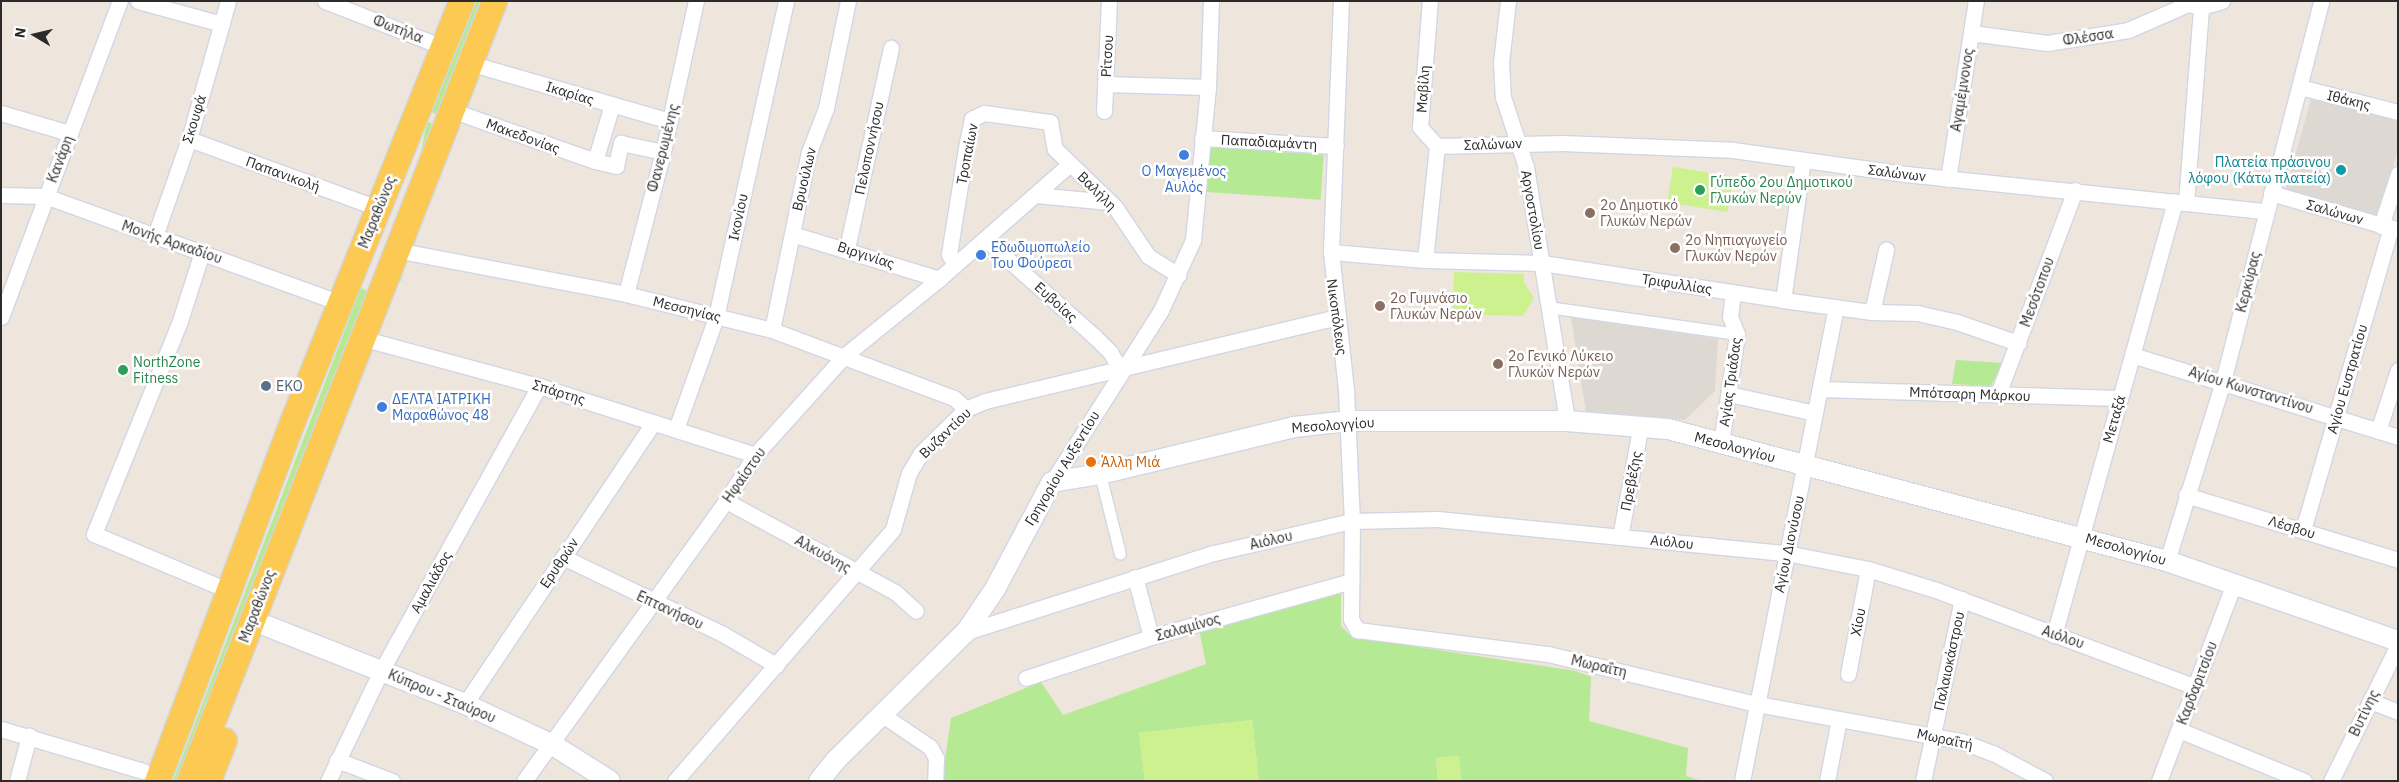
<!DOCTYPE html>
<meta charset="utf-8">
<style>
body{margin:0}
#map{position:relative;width:2399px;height:782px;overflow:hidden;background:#eee5dc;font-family:"IBM Plex Sans",sans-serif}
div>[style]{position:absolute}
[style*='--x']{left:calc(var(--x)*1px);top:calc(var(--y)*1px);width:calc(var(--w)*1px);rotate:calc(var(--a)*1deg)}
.green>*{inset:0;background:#b6e994;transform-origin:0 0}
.pitch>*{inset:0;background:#cef18f;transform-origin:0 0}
.plaza>*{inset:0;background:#ded8d3}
.roads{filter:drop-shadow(1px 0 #d1d6e5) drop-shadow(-1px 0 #d1d6e5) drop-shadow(0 1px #d1d6e5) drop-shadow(0 -1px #d1d6e5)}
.pedestrian>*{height:11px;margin:-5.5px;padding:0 5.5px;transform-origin:5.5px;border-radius:5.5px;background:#fff}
.minor>*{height:15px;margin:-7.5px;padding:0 7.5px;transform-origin:7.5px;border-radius:7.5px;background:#fff}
.tertiary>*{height:20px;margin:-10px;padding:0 10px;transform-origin:10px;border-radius:10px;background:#fff}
.primary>*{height:25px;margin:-12.5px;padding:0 12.5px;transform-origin:12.5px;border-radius:12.5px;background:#fcc953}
.dots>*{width:14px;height:14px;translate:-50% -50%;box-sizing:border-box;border:2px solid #fff;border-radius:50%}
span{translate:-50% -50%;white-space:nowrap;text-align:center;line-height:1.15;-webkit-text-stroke:5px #fff;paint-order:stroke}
.street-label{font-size:14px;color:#2b2b2b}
.culture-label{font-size:14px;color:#0d838f}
.right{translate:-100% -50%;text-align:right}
.shop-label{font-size:14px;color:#366cbe}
.left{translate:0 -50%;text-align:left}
.leisure-label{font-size:14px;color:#27864d}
.education-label{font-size:14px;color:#785e54}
.service-label{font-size:14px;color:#4e5e75}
.food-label{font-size:14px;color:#c56008}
.frame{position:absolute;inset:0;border:2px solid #2b2b2b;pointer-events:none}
.north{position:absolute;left:10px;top:10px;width:50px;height:50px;-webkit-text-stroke:4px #fff;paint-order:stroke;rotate:279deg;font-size:14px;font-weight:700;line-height:20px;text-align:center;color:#2b2b2b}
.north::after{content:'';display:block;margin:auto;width:18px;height:22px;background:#2b2b2b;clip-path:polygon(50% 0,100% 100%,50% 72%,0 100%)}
</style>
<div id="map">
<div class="green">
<i style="clip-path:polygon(475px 1px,480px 1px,436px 114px,429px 111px)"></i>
<i style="left:427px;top:122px;width:5px;height:161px;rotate:11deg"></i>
<i style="left:1210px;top:147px;width:114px;height:45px;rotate:4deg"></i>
<i style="clip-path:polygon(361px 288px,368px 291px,178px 781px,173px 781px)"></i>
<i style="clip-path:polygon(1956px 360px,2002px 363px,1991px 386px,1952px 384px)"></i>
<i style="clip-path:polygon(1341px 592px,1341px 626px,1352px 637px,1576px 671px,1591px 677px,1589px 721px,1688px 748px,1686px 776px,1702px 781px,1461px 781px,1459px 756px,1436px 758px,1438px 781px,1259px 781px,1252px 720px,1139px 733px,1145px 781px,942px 781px,951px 718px,1041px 682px,1063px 715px,1206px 664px,1199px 629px)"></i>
</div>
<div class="pitch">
<i style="left:1673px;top:167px;width:61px;height:36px;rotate:9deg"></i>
<i style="clip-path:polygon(1454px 272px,1524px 274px,1524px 282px,1534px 298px,1523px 316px,1453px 314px)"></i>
<i style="clip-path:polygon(1252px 720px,1259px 781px,1145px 781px,1139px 733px)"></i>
<i style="left:1459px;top:756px;width:25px;height:23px;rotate:85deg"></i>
</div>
<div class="plaza">
<i style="clip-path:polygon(2312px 96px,2398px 118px,2398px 150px,2376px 220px,2285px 191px)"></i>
<i style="clip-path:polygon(1571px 317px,1718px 339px,1715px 391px,1685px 420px,1586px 412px)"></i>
</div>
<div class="roads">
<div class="pedestrian">
<i style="--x:1548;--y:307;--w:191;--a:8.1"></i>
<i style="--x:1100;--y:474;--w:82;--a:76"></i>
</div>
<div class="minor">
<i style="--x:138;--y:1;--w:87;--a:15.3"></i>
<i style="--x:325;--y:1;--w:127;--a:21.3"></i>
<i style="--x:1341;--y:1;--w:251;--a:92.3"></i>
<i style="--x:1331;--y:252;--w:138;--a:83.8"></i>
<i style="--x:1346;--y:389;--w:132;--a:87.4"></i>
<i style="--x:1352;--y:521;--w:98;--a:90.6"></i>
<i style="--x:1351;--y:619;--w:13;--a:61"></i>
<i style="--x:1357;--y:630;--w:193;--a:7.2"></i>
<i style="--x:1548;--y:654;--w:215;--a:13.5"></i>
<i style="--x:1757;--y:704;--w:207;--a:10.3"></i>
<i style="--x:1961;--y:741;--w:34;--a:21"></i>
<i style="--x:1993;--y:753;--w:59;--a:28.3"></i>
<i style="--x:1508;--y:1;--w:61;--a:96.5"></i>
<i style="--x:1501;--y:62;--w:35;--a:87"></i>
<i style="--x:1503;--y:97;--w:74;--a:71.8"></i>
<i style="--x:1526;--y:167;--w:257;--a:80.8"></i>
<i style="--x:1971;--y:33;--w:77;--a:7.5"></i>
<i style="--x:2047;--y:43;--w:82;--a:-9.1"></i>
<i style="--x:2128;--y:30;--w:65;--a:-23.4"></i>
<i style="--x:2188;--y:4;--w:13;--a:13"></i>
<i style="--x:469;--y:63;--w:209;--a:16.1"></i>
<i style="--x:1105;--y:84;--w:103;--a:1.7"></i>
<i style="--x:2300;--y:87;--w:101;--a:14.3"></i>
<i style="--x:451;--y:110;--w:153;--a:19.5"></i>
<i style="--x:595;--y:161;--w:22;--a:13"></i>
<i style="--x:616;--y:166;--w:24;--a:-78"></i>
<i style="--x:621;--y:143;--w:43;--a:12.1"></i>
<i style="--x:1104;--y:111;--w:110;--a:-87.4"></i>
<i style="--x:1;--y:113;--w:71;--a:16.4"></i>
<i style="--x:1202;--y:138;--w:134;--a:3.4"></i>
<i style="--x:189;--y:139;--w:201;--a:20.1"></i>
<i style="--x:1437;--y:146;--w:125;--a:-1.4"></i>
<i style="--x:1562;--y:143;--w:171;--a:2.3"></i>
<i style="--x:1733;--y:150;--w:174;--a:7.9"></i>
<i style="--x:1905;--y:174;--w:363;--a:5.9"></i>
<i style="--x:595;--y:161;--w:59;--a:-73.1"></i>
<i style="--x:1948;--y:179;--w:180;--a:-81.1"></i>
<i style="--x:2271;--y:193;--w:132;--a:16.2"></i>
<i style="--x:1;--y:195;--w:44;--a:1.3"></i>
<i style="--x:45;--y:196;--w:314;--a:19.9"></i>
<i style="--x:1036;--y:195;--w:73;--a:5.5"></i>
<i style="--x:2186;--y:203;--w:197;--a:-85.6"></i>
<i style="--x:2201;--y:7;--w:22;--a:-16"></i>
<i style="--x:2381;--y:226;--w:55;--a:-71.9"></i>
<i style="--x:792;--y:234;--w:154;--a:17"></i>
<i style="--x:155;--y:236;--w:103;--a:-70.7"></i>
<i style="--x:189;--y:139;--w:143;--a:-74.2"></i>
<i style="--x:985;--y:239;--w:146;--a:41.7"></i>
<i style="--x:1094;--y:336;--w:23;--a:45"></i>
<i style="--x:1110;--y:352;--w:21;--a:59"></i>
<i style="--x:847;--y:248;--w:205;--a:-77.6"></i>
<i style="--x:396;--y:250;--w:234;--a:10.8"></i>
<i style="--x:626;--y:294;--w:150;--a:13.9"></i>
<i style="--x:772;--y:330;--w:194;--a:20.5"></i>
<i style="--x:954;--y:398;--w:16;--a:43"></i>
<i style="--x:202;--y:252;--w:72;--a:107.7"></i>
<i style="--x:180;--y:321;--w:230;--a:112"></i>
<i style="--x:94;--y:534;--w:134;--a:22.8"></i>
<i style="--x:1331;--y:252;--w:94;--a:4.9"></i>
<i style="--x:1425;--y:260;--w:117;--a:1.5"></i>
<i style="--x:1542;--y:263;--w:244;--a:8.7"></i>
<i style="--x:1783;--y:300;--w:90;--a:7.7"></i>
<i style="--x:1872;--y:312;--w:45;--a:1.3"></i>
<i style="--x:1917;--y:313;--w:41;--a:12.7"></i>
<i style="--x:1957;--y:322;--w:65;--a:19"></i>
<i style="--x:1425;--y:260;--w:115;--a:-84"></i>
<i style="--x:1437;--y:146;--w:25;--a:-132"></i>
<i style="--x:1420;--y:127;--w:126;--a:-85.5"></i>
<i style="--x:955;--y:265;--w:13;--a:-119"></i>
<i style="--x:949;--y:254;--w:113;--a:-80.9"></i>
<i style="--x:967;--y:142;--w:24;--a:-78"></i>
<i style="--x:972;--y:119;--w:13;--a:-27"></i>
<i style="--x:984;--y:113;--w:67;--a:7.8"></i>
<i style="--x:1050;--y:122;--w:27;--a:80"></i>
<i style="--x:1055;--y:149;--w:83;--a:44"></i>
<i style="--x:1115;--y:207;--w:59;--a:56"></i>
<i style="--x:1148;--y:256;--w:36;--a:32"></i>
<i style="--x:626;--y:294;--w:147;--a:-75.4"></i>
<i style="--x:663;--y:152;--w:155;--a:-77.7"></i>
<i style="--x:1783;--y:300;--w:141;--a:-81.9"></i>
<i style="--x:1872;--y:312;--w:64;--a:-77.3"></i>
<i style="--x:1;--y:317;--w:338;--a:-69.4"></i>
<i style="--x:772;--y:330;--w:182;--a:-78.3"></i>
<i style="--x:809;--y:152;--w:47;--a:-68.9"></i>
<i style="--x:826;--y:108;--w:109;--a:-78.4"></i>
<i style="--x:361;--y:338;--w:184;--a:15.1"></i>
<i style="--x:539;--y:386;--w:227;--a:17.7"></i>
<i style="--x:2132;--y:355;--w:278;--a:17.1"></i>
<i style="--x:1820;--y:389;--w:300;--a:1.7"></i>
<i style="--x:1729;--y:394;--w:88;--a:12.5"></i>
<i style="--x:1998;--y:394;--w:218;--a:-69.3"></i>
<i style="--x:676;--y:429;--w:119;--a:-70.3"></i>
<i style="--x:716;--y:317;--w:324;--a:-77.5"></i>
<i style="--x:2378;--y:431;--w:64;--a:-71.8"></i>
<i style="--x:1721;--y:443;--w:110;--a:-81.6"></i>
<i style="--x:1737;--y:334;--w:18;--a:-112"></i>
<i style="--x:1730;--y:317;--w:25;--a:-83"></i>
<i style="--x:1052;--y:482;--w:204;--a:-57.6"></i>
<i style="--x:1161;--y:310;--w:77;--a:-65.4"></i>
<i style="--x:1193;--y:240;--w:154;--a:-84.4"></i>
<i style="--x:1208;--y:87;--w:86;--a:-88"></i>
<i style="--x:2186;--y:495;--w:222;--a:17"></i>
<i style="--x:726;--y:501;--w:192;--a:28.3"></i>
<i style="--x:895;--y:592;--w:28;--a:42"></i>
<i style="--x:2303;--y:530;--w:315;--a:-73.8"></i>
<i style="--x:1620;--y:537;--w:115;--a:-79.5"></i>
<i style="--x:563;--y:557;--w:175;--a:25.7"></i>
<i style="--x:721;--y:633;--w:64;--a:30.2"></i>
<i style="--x:2167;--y:561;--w:189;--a:-72.7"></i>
<i style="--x:2223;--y:381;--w:392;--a:-75.5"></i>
<i style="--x:1135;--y:577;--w:62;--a:75.1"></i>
<i style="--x:966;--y:632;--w:260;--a:-17.7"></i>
<i style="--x:1214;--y:553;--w:142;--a:-13.1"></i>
<i style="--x:1352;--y:521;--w:85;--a:-1.3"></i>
<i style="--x:1437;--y:519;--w:351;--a:5.6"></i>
<i style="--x:1786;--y:553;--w:84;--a:11"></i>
<i style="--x:1868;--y:569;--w:71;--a:17.2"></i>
<i style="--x:1936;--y:590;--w:277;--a:20.5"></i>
<i style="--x:2054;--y:635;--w:450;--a:-74.4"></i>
<i style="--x:1848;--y:674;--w:107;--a:-79.2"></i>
<i style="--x:1026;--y:678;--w:132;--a:-18.2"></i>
<i style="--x:1151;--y:637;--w:208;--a:-15.6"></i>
<i style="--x:2370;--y:701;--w:30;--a:21"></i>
<i style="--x:465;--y:704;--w:339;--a:-56.2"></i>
<i style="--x:884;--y:716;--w:55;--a:34"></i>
<i style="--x:930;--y:747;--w:13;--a:61"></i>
<i style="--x:936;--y:758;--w:23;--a:92"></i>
<i style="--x:1;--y:729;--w:148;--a:16.5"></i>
<i style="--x:2179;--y:730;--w:135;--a:22.2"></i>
<i style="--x:337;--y:760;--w:59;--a:20.9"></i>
<i style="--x:17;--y:781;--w:47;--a:-75.1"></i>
<i style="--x:328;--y:781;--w:122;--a:-64.3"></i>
<i style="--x:381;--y:671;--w:326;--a:-61"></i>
<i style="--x:524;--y:781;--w:345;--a:-54.2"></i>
<i style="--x:726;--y:501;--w:54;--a:-57.8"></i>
<i style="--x:755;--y:455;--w:133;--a:-48"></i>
<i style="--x:844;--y:356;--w:122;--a:-39"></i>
<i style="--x:939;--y:279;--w:174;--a:-41.3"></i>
<i style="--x:675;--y:781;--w:333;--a:-49.1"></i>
<i style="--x:893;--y:529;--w:58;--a:-74.1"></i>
<i style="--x:909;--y:473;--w:23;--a:-59"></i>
<i style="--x:921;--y:453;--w:63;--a:-44.4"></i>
<i style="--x:966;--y:409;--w:21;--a:-23"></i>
<i style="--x:985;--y:401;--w:363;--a:-13.4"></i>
<i style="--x:1742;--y:781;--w:483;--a:-78.8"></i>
<i style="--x:1827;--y:781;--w:63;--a:-79"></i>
<i style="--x:1923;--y:781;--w:186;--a:-77.9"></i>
<i style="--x:2159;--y:781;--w:211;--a:-69.2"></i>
<i style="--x:2331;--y:781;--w:152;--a:-63.8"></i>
</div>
<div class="tertiary">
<i style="--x:267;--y:626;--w:213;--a:21.5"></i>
<i style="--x:465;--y:704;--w:97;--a:25"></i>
<i style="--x:553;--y:745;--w:67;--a:32.3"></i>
<i style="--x:819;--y:781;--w:27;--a:-51"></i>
<i style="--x:836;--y:760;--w:182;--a:-44.6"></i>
<i style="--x:966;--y:632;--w:52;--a:-56"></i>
<i style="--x:995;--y:589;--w:121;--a:-62"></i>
<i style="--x:1052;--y:482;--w:49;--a:-9.5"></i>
<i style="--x:1100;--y:474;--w:200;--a:-13.6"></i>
<i style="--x:1294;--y:427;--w:54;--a:-6.3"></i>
<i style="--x:1348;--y:421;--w:219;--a:0"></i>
<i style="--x:1567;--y:421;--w:101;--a:4.5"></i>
<i style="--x:1668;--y:429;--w:516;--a:14.82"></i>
<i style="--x:2167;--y:561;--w:244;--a:19.1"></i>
</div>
<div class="primary">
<i style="--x:157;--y:781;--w:384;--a:-69.4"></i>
<i style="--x:292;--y:422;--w:454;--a:-68.1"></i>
<i style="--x:189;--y:781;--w:838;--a:-68.64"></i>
<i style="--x:208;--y:781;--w:44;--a:-68.7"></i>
</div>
</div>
<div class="dots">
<i style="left:1184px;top:155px;background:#3f7fe0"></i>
<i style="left:2341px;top:170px;background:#0f9aa8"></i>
<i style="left:1700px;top:190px;background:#2e9e5b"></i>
<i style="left:1590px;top:213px;background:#8d6e63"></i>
<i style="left:1675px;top:248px;background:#8d6e63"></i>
<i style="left:981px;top:255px;background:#3f7fe0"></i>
<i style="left:1380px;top:306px;background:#8d6e63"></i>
<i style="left:1498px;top:364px;background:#8d6e63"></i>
<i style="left:123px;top:370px;background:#2e9e5b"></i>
<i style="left:266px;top:386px;background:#5c6f8a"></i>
<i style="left:382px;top:407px;background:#3f7fe0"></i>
<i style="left:1091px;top:462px;background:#e8710a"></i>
</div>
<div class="street-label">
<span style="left:398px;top:29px;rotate:21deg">Φωτήλα</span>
<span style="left:2088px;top:37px;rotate:-9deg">Φλέσσα</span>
<span style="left:1107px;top:56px;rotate:-87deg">Ρίτσου</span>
<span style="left:1423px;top:89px;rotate:-86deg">Μαβίλη</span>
<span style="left:1962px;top:90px;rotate:-81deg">Αγαμέμνονος</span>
<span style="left:570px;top:93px;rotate:17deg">Ικαρίας</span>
<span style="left:2349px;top:100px;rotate:14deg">Ιθάκης</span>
<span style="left:194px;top:119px;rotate:-73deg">Σκουφά</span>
<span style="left:523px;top:136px;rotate:20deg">Μακεδονίας</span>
<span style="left:1269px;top:142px;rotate:3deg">Παπαδιαμάντη</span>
<span style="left:1493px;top:144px;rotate:-2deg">Σαλώνων</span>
<span style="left:663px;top:148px;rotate:-76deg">Φανερωμένης</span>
<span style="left:869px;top:148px;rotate:-78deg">Πελοποννήσου</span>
<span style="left:967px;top:154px;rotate:-79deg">Τροπαίων</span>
<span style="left:60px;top:159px;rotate:-69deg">Κανάρη</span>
<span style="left:1897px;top:173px;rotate:7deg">Σαλώνων</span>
<span style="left:283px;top:174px;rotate:20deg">Παπανικολή</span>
<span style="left:804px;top:179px;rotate:-77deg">Βρυούλων</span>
<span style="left:1097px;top:191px;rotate:45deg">Βαλήλη</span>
<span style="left:1533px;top:210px;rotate:80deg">Αργοστολίου</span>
<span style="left:377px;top:212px;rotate:-68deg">Μαραθώνος</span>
<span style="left:2335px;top:212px;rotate:16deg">Σαλώνων</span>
<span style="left:738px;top:217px;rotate:-78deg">Ικονίου</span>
<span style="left:172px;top:242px;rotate:19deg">Μονής Αρκαδίου</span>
<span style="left:866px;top:255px;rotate:18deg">Βιργινίας</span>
<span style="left:2248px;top:282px;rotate:-76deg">Κερκύρας</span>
<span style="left:1677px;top:284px;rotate:9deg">Τριφυλλίας</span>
<span style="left:2037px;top:292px;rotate:-70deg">Μεσότοπου</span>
<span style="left:1056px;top:302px;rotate:42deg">Ευβοίας</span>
<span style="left:687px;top:309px;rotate:14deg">Μεσσηνίας</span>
<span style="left:1337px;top:317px;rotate:82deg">Νικοπόλεως</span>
<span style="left:2347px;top:379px;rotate:-74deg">Αγίου Ευστρατίου</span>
<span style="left:1730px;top:382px;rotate:-82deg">Αγίας Τριάδας</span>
<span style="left:2251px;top:390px;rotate:17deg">Αγίου Κωνσταντίνου</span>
<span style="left:559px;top:392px;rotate:17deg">Σπάρτης</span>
<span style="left:1970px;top:394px;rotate:2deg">Μπότσαρη Μάρκου</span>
<span style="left:2114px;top:419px;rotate:-74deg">Μεταξά</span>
<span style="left:1333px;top:425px;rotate:-4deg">Μεσολογγίου</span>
<span style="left:945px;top:433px;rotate:-44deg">Βυζαντίου</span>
<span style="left:1735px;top:447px;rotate:15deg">Μεσολογγίου</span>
<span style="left:1062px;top:468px;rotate:-59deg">Γρηγορίου Αυξεντίου</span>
<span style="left:744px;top:475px;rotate:-55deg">Ηφαίστου</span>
<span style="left:1631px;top:481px;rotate:-79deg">Πρεβέζης</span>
<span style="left:2292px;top:527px;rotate:17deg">Λέσβου</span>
<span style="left:1271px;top:540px;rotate:-13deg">Αιόλου</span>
<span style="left:1672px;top:542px;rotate:6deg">Αιόλου</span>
<span style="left:1789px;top:544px;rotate:-78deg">Αγίου Διονύσου</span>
<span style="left:2126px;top:549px;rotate:16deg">Μεσολογγίου</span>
<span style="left:823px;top:554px;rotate:29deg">Αλκυόνης</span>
<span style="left:559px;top:563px;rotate:-56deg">Ερυθρών</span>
<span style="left:431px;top:582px;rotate:-61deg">Αμαλιάδος</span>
<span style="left:257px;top:606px;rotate:-69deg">Μαραθώνος</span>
<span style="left:670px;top:610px;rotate:25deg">Επτανήσου</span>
<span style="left:1858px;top:622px;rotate:-79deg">Χίου</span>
<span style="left:1188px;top:627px;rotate:-16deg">Σαλαμίνος</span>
<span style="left:2063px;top:637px;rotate:19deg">Αιόλου</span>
<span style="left:1949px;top:661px;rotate:-78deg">Παλαιοκάστρου</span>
<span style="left:1599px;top:666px;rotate:13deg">Μωραΐτη</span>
<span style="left:2197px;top:683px;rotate:-69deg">Καρδαριτσίου</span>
<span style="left:442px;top:696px;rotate:23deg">Κύπρου - Σταύρου</span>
<span style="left:2364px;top:713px;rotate:-64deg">Βυτίνης</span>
<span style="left:1945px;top:739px;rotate:12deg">Μωραΐτή</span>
</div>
<div class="culture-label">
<span class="right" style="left:2331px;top:170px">Πλατεία πράσινου<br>λόφου (Κάτω πλατεία)</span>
</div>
<div class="shop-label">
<span style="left:1184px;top:179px">Ο Μαγεμένος<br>Αυλός</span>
<span class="left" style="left:991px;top:255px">Εδωδιμοπωλείο<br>Του Φούρεσι</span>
<span class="left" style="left:392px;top:407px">ΔΕΛΤΑ ΙΑΤΡΙΚΗ<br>Μαραθώνος 48</span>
</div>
<div class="leisure-label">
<span class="left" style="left:1710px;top:190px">Γύπεδο 2ου Δημοτικού<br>Γλυκών Νερών</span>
<span class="left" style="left:133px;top:370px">NorthZone<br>Fitness</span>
</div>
<div class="education-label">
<span class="left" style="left:1600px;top:213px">2ο Δημοτικό<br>Γλυκών Νερών</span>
<span class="left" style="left:1685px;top:248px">2ο Νηπιαγωγείο<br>Γλυκών Νερών</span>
<span class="left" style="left:1390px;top:306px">2ο Γυμνάσιο<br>Γλυκών Νερών</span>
<span class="left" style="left:1508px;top:364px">2ο Γενικό Λύκειο<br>Γλυκών Νερών</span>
</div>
<div class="service-label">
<span class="left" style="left:276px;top:386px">EKO</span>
</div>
<div class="food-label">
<span class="left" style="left:1101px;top:462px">Άλλη Μιά</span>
</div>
<div class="frame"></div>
<div class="north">N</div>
</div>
